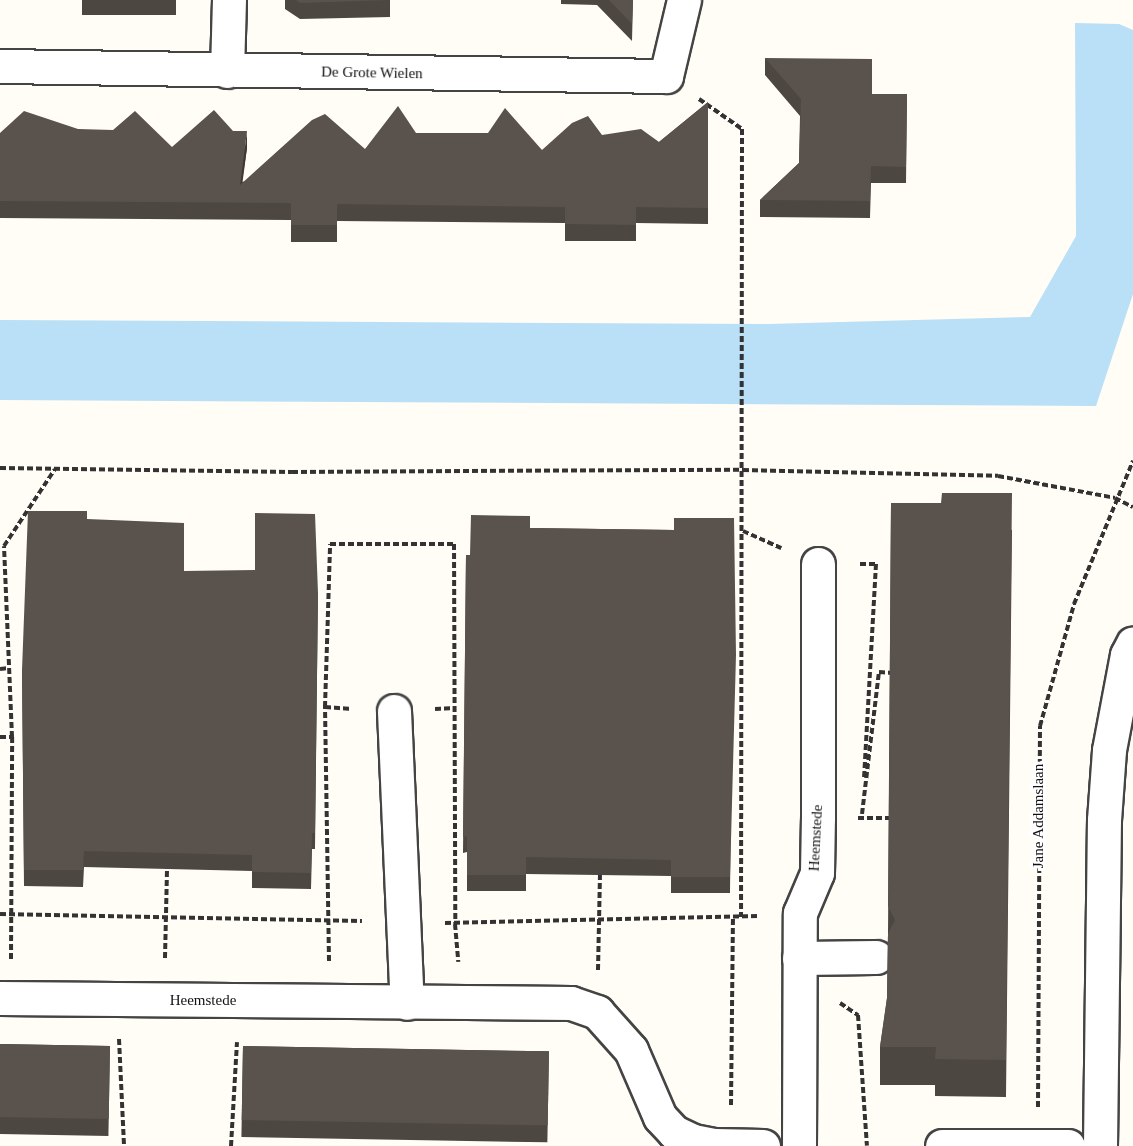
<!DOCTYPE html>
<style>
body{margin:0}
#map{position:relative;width:1133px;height:1146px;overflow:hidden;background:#fffdf5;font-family:"Times New Roman",serif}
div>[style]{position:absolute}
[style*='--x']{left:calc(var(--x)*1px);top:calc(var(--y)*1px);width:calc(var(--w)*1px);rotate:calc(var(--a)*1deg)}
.water>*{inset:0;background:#b9e0f7}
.path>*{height:4px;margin-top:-2px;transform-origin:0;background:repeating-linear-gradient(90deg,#333 0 6px,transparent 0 9px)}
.roads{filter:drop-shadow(2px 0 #444) drop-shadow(-2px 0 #444) drop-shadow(0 2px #444) drop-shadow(0 -2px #444)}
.minor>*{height:33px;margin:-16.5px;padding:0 16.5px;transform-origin:16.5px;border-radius:16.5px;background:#fff}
.wall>*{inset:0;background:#4d4742;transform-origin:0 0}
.shaded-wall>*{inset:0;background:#3f3936}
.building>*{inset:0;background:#5a524d;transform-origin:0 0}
span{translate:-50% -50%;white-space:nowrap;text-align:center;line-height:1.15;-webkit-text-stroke:6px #fff;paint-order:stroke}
.street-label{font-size:15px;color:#111}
</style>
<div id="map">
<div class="water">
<i style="clip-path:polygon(1075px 23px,1119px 24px,1133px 30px,1133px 294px,1096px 406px,0 400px,0 320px,768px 324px,1030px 317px,1076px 236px)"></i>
</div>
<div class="path">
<i style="--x:699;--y:99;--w:52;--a:34.9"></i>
<i style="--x:742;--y:129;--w:788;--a:90.07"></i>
<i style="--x:0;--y:468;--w:292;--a:0.8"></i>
<i style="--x:292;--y:472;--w:451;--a:-0.3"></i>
<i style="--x:743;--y:470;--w:255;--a:1.3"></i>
<i style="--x:998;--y:476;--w:119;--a:10.6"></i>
<i style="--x:1115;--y:498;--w:20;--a:27"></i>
<i style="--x:743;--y:531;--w:42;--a:24.1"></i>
<i style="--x:860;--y:564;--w:16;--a:0"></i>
<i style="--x:876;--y:564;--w:216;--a:93.2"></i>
<i style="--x:0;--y:669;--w:9;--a:-6"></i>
<i style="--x:325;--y:707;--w:27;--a:4"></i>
<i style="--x:435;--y:709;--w:20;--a:-3"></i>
<i style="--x:0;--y:737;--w:11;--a:0"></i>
<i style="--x:862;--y:814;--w:143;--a:-83.2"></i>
<i style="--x:879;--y:672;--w:14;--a:4"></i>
<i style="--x:858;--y:818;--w:34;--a:0"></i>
<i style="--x:0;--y:914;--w:362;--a:1.1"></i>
<i style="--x:445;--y:923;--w:313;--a:-1.3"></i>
<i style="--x:165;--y:958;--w:91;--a:-88.7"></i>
<i style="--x:11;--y:959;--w:222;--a:-89.7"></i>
<i style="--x:12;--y:737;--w:191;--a:-92.4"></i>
<i style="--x:4;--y:546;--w:92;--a:-56.5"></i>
<i style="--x:329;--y:961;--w:254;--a:-90.9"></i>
<i style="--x:325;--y:707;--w:163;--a:-88.2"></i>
<i style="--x:330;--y:544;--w:124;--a:0"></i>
<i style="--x:454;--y:544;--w:380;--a:89.8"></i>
<i style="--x:455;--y:924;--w:38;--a:85"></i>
<i style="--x:598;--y:970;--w:98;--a:-88.8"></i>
<i style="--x:840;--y:1003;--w:22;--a:34"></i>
<i style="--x:858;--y:1015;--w:131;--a:86.1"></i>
<i style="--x:119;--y:1039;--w:107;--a:87.3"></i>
<i style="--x:731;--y:1105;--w:188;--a:-89.4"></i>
<i style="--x:1038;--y:1107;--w:381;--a:-89.7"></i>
<i style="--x:1040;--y:726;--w:127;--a:-74.4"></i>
<i style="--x:1074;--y:604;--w:155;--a:-67.6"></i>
<i style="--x:231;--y:1146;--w:104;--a:-86.7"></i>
</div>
<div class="roads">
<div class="minor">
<i style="--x:0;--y:66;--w:666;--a:0.86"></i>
<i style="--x:666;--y:76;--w:78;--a:-76.7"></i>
<i style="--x:227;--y:71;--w:71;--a:-88.4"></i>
<i style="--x:394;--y:711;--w:292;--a:87.5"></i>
<i style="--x:799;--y:958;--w:77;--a:-0.7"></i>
<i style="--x:0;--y:998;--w:571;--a:0.5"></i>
<i style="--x:571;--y:1003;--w:28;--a:19"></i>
<i style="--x:597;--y:1012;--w:51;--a:48.2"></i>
<i style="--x:631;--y:1050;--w:73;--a:66.6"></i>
<i style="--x:660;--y:1117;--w:21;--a:47"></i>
<i style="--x:674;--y:1132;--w:21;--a:25"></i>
<i style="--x:693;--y:1141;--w:21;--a:11"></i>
<i style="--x:714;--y:1145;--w:49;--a:1.2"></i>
<i style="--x:799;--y:1146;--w:233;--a:-89.8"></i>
<i style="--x:800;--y:913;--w:43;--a:-67"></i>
<i style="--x:817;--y:873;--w:55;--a:-89"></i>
<i style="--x:818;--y:818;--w:254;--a:-90"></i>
<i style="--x:942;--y:1146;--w:126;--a:0"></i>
<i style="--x:1100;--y:1146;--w:326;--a:-89.3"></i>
<i style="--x:1104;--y:820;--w:70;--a:-85.9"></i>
<i style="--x:1109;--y:750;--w:97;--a:-79.3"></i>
<i style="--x:1127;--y:655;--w:13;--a:-63"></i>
</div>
</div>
<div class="wall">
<i style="left:82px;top:0;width:94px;height:15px"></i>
<i style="clip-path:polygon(285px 0,390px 0,390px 17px,300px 19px,285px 9px)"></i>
<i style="clip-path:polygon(561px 0,633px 0,632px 41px,597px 5px,561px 4px)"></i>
<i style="clip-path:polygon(765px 58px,872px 94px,907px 94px,906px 183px,871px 183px,870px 218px,760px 217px,760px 200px,799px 163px,800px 116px,765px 75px)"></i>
<i style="clip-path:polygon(708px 102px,708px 224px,636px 223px,636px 241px,565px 241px,565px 223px,337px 221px,337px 242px,291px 242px,291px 220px,0 218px,0 133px,78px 129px,172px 147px,247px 148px,242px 182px,365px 149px,416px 133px,542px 150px,602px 135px,659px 142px)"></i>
<i style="clip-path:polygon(891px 503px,1012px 530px,1006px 1097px,935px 1096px,935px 1085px,880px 1085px,880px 1047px,887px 998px,888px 933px)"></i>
<i style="clip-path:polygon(734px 518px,730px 893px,671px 893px,671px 876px,526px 874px,526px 891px,467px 891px,467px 852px,463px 853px,466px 555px,470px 555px,530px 528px,674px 530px)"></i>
<i style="clip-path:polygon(87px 519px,184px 571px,318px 593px,315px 849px,312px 849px,311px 889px,252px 888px,252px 871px,84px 867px,83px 887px,24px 886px,22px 670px)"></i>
<i style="left:0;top:1044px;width:110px;height:90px;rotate:1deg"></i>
<i style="left:243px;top:1046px;width:306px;height:91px;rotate:1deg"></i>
</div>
<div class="shaded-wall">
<i style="clip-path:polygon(247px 131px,247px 148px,240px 201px,240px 185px)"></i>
</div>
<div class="building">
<i style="clip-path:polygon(296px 0,390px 0,300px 3px)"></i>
<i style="clip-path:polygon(609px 0,633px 0,632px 24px)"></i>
<i style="clip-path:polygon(765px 58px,872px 59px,872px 94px,907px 94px,906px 167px,871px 166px,870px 201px,760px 200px,799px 163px,801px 99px)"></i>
<i style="clip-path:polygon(708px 102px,708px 208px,636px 207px,636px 225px,565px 224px,565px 207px,337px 204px,337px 225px,291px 225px,291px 203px,0 201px,0 133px,24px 111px,78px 129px,113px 130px,135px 111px,172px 147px,214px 110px,233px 131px,247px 131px,240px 185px,312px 120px,325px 114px,365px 149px,398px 106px,416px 133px,488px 133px,505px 108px,542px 150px,572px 123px,588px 116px,602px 135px,641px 129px,659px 142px)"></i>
<i style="clip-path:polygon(942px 493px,1012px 493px,1006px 1060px,935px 1059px,936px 1047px,880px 1047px,887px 998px,888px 934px,895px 920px,888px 906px,891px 503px,941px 503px)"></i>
<i style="clip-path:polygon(28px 511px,87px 511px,87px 519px,184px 523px,184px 571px,255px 570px,255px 513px,315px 514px,318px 593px,315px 833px,312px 833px,311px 873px,252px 872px,252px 855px,84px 851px,83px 870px,24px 870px,22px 670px)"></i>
<i style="clip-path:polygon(471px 515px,530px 516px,530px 528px,674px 530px,674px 518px,734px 518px,736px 655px,730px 877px,671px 877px,671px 860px,526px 857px,526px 875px,467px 875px,467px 836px,463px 837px,466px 555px,470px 555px)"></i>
<i style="left:0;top:1044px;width:110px;height:73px;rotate:1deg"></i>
<i style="left:243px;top:1046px;width:306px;height:74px;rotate:1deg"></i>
</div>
<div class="street-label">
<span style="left:372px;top:73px;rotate:1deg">De Grote Wielen</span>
<span style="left:1039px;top:816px;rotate:-90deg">Jane Addamslaan</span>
<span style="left:816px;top:838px;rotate:-87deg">Heemstede</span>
<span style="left:203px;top:1001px">Heemstede</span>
</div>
</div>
